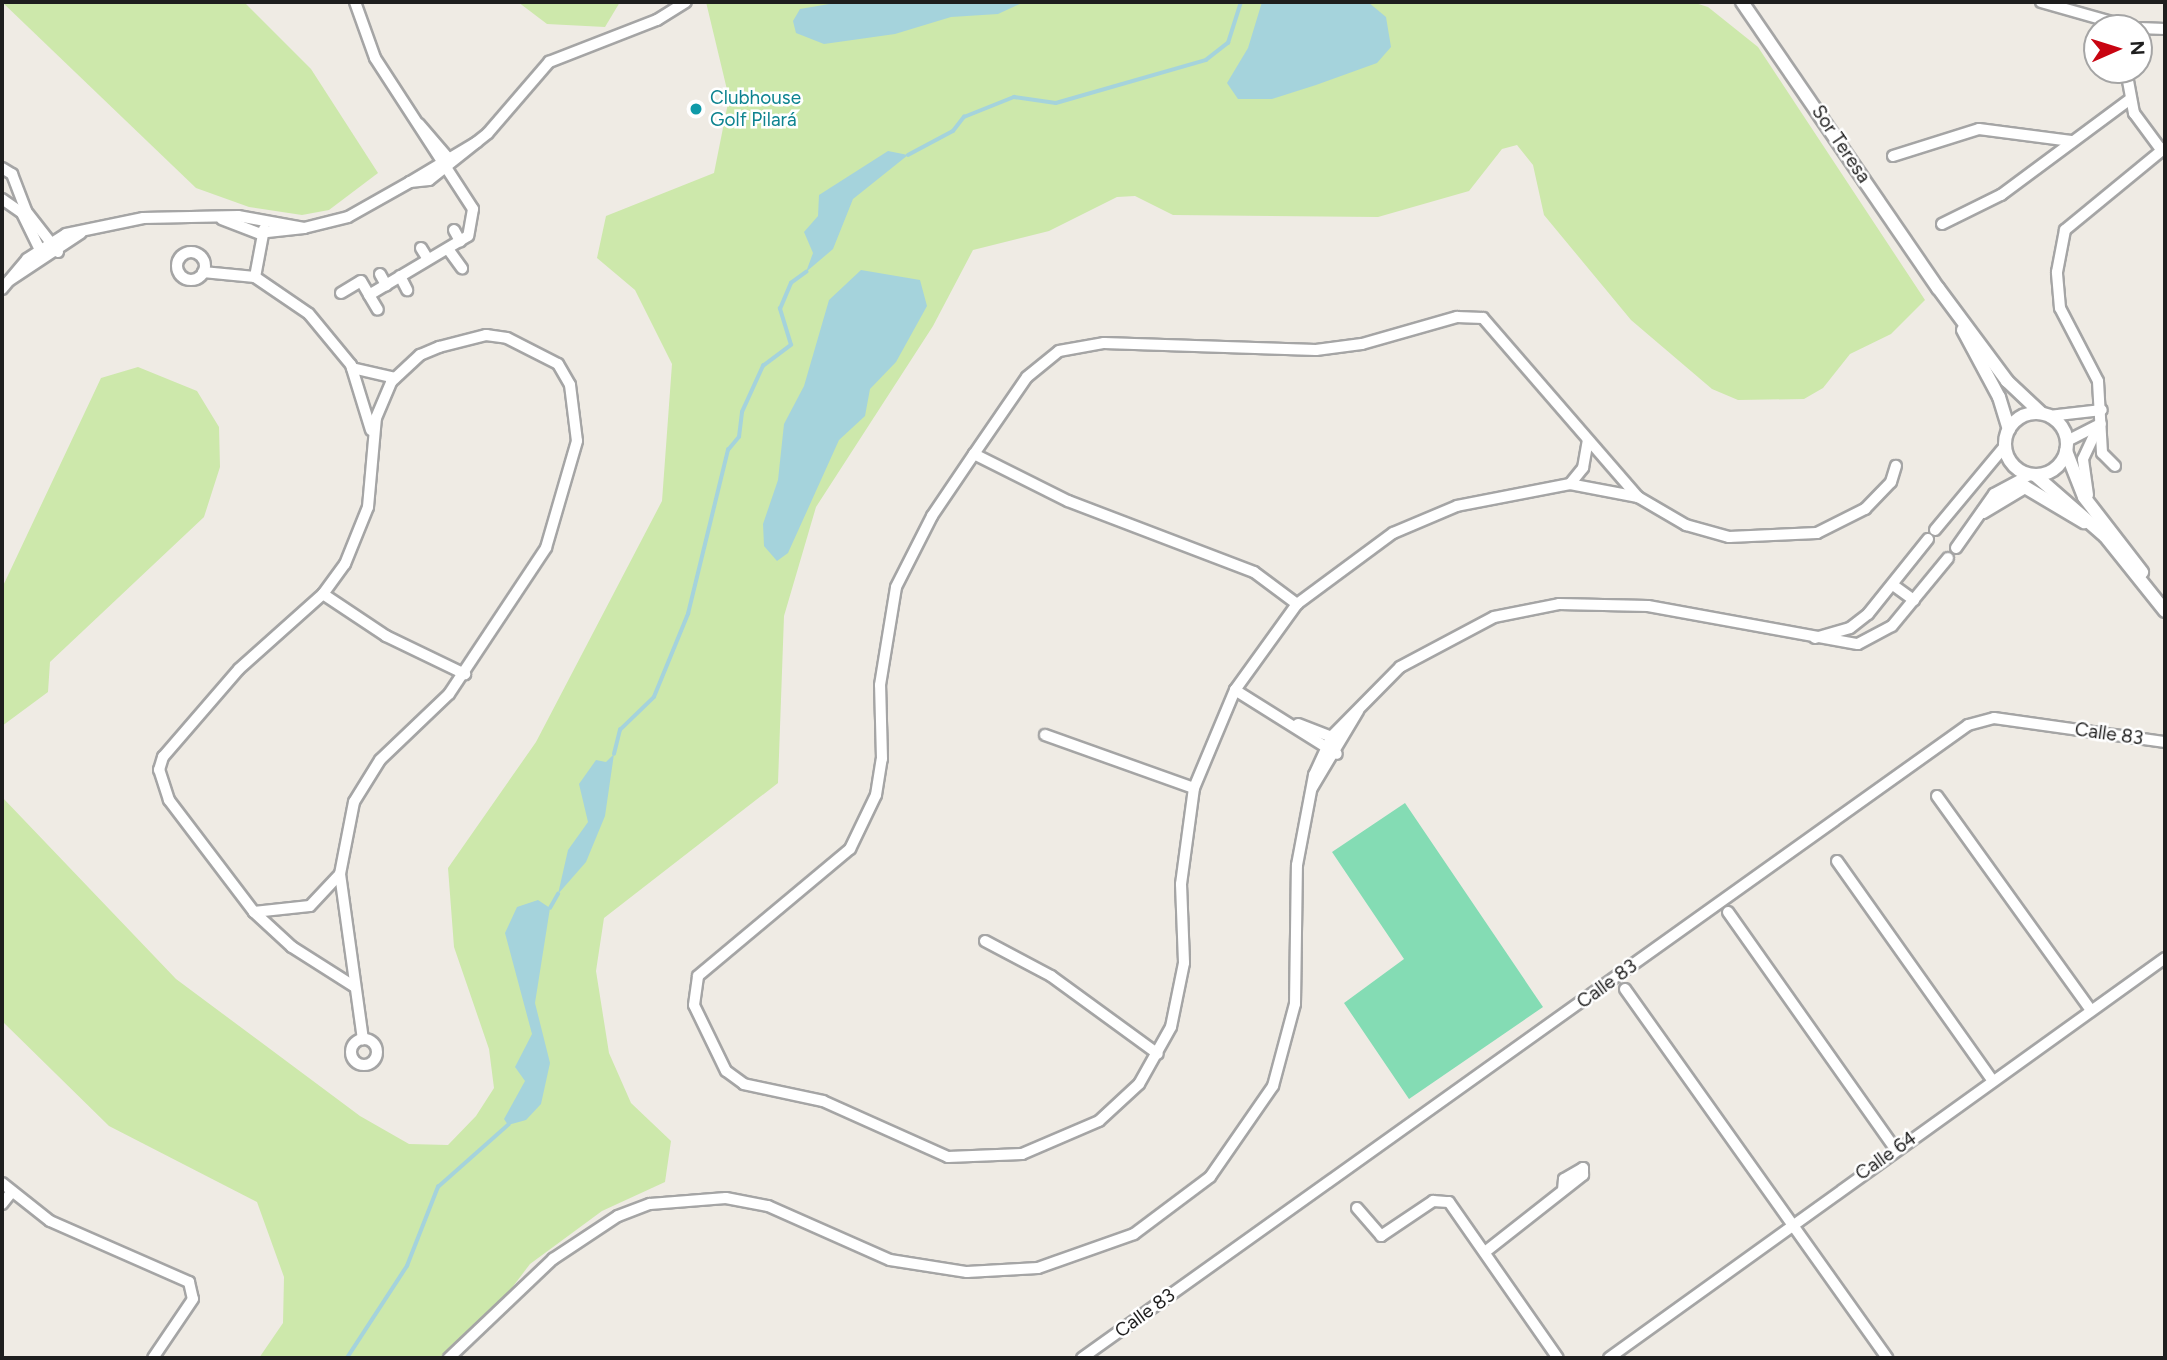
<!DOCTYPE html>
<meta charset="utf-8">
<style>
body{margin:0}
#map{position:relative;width:2167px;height:1360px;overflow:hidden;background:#efebe4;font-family:Figtree,sans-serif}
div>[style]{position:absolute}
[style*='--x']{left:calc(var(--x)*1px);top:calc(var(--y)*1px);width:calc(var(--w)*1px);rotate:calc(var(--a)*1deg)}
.grass>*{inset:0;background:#cde8ab}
.pitch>*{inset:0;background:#84dcb4}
.water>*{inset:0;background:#a5d3dc}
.stream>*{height:3.5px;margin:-1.75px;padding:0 1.75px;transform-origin:1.75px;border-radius:1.75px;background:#a5d3dc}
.roads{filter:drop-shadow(2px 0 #a5a5a5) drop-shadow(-2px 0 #a5a5a5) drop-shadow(0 2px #a5a5a5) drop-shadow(0 -2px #a5a5a5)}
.minor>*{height:10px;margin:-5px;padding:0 5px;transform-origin:5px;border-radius:5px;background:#fff}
.minor>.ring{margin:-5px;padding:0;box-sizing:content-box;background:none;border:10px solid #fff;border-radius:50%}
.tertiary>*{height:12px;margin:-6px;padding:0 6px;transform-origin:6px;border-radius:6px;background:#fff}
.tertiary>.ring{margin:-6px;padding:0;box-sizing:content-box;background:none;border:12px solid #fff;border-radius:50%}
.dots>*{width:19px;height:19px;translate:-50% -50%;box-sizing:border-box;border:4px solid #fff;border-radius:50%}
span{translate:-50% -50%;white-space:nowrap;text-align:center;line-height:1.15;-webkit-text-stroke:5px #fff;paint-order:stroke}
.culture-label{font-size:19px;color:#0d838f}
.left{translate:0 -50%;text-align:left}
.street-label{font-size:19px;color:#1e1e1e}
.frame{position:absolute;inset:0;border:4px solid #1e1e1e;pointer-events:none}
.north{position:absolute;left:2083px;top:14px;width:70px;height:70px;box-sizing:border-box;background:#fff;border:2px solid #a5a5a5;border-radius:50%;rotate:87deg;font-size:19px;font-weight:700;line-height:28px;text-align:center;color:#1e1e1e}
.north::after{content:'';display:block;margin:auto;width:24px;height:32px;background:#c80411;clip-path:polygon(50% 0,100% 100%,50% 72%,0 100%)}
</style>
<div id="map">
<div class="grass">
<i style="clip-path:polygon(2px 2px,244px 2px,311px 69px,378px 173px,329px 210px,302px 215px,249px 207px,196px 188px)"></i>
<i style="clip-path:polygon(518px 2px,620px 2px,605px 27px,547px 24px)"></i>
<i style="clip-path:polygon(706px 2px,1692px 2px,1708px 7px,1758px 47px,1925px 300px,1891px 334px,1850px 354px,1823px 388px,1804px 399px,1738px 400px,1712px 389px,1631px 320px,1544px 215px,1533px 165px,1517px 145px,1502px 149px,1469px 191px,1378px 217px,1173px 215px,1135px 196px,1117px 197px,1049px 231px,973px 250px,933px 326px,816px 507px,784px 616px,778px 783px,604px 918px,596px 971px,609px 1053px,631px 1103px,671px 1141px,665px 1182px,602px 1211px,530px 1264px,489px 1318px,439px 1358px,259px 1358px,283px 1323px,284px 1277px,257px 1202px,109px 1126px,2px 1021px,2px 797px,176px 979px,360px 1116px,409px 1144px,448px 1145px,476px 1116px,494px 1088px,489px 1049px,454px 947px,448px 868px,536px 742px,662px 501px,672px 364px,635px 290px,597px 258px,606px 216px,714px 173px,729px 98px)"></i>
<i style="clip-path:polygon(138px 367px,197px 391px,219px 427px,220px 467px,204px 517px,50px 662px,48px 692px,2px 726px,2px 588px,101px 378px)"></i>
</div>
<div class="pitch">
<i style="clip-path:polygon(1405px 803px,1543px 1007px,1409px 1099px,1344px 1003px,1404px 959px,1332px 852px)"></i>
</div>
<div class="water">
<i style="clip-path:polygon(841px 2px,1024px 2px,998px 14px,951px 17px,895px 34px,824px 44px,796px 33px,793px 21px,800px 9px)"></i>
<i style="clip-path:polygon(1262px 2px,1368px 2px,1386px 17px,1391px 47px,1377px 63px,1316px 85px,1272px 99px,1238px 99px,1227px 83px,1248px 48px)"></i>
<i style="clip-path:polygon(888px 151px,908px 155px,853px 199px,833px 249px,806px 272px,813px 253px,804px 232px,818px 216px,819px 195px)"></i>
<i style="clip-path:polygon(861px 270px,920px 280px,927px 306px,896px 362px,870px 389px,865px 416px,839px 440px,788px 553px,777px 561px,764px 546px,763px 524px,778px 480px,784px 424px,804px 386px,829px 300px)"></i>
<i style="clip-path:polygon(614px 754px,605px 816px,586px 862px,558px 894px,568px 850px,588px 822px,579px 784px,596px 760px,606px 762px)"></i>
<i style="clip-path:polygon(538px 900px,550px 908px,535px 1003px,550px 1063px,541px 1104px,526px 1120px,508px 1125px,504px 1119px,525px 1081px,515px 1067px,532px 1034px,505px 933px,517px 907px)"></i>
</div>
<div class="stream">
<i style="--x:908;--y:155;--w:51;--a:-28.1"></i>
<i style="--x:953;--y:131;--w:18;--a:-52"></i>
<i style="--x:964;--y:117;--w:54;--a:-21.8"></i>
<i style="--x:1014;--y:97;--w:42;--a:8.1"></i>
<i style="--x:1056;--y:103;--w:156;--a:-16"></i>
<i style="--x:1206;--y:60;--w:28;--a:-38"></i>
<i style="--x:1228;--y:43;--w:43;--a:-72.4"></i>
<i style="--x:614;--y:754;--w:25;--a:-76"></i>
<i style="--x:620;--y:730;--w:47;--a:-44.1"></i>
<i style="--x:654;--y:697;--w:90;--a:-67.7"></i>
<i style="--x:688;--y:614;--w:169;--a:-76.3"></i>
<i style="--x:728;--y:450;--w:17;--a:-50"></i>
<i style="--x:739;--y:437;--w:25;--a:-83"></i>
<i style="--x:742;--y:412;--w:51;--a:-65.5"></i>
<i style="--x:763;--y:366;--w:35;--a:-37"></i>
<i style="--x:791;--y:345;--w:38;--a:-107"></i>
<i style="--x:780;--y:309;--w:28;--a:-67"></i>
<i style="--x:791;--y:283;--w:19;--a:-36"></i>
<i style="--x:550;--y:908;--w:16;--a:-60"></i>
<i style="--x:347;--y:1358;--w:110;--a:-56.9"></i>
<i style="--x:407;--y:1266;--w:85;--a:-68.6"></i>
<i style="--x:438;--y:1187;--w:94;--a:-41.5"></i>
</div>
<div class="roads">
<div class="minor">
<i style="--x:355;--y:2;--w:59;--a:70.3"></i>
<i style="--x:375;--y:58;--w:180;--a:57"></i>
<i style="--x:473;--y:209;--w:27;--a:100"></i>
<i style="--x:468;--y:236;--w:115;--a:149.2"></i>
<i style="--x:369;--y:295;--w:17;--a:59"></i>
<i style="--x:2041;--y:2;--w:96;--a:15.8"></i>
<i style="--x:2139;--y:28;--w:26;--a:2"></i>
<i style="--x:2126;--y:70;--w:44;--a:79.5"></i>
<i style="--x:2134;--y:113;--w:47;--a:53.6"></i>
<i style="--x:419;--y:124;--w:48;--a:49.3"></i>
<i style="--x:1893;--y:156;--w:90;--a:-17.4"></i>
<i style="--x:1979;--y:129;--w:93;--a:7.4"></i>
<i style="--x:2;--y:168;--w:12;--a:31"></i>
<i style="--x:12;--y:174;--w:40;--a:69"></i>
<i style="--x:26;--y:211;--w:52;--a:52"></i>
<i style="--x:410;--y:182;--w:78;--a:-30.8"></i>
<i style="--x:2;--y:199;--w:24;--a:35"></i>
<i style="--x:22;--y:213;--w:46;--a:64"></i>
<i style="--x:1942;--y:224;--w:66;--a:-26.2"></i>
<i style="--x:2001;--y:195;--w:159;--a:-36.6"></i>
<i style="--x:304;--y:228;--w:45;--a:-14"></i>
<i style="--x:348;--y:217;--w:71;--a:-29.4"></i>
<i style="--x:410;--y:182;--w:19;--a:-6"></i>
<i style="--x:429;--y:180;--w:75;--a:-38.5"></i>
<i style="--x:488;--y:133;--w:94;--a:-49.3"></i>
<i style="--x:549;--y:62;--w:116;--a:-21.3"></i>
<i style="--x:657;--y:20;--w:34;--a:-32"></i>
<i style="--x:454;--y:230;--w:13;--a:61"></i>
<i style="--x:421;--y:248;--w:13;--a:58"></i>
<i style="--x:448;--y:249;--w:24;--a:54"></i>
<i class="ring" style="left:177px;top:252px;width:18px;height:18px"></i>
<i style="--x:203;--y:272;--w:52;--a:5.5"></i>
<i style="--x:255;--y:277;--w:65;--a:34.4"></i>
<i style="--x:309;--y:314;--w:66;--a:50.5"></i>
<i style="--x:351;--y:365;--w:68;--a:72.9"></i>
<i style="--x:380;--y:274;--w:13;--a:61"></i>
<i style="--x:400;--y:276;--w:16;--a:63"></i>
<i style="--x:255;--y:277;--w:49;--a:-79.4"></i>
<i style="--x:10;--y:280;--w:85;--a:-33.5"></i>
<i style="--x:2;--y:289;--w:39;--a:-50"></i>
<i style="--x:27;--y:259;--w:46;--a:-32.7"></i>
<i style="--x:66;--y:234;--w:79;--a:-11.7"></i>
<i style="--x:143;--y:218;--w:95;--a:-1.2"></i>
<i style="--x:238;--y:216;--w:67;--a:10.3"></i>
<i style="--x:304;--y:228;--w:46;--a:173.8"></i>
<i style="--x:258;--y:233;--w:39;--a:-159"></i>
<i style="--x:341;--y:293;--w:23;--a:-31"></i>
<i style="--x:361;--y:281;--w:16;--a:60"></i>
<i style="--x:352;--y:368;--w:44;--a:13.1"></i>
<i style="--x:2049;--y:416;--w:53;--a:-6.5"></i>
<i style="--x:2067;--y:441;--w:38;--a:-27"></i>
<i style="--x:974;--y:454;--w:105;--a:26.6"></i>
<i style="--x:1068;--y:501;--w:199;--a:20.9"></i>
<i style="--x:1254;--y:572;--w:54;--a:36.7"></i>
<i style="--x:2115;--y:466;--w:18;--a:-135"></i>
<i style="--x:2102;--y:453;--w:72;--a:-93.2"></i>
<i style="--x:2098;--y:381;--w:82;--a:-117.5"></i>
<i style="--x:2060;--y:308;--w:36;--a:-95"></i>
<i style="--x:2057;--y:272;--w:43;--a:-79.2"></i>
<i style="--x:2065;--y:230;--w:129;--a:-39.4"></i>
<i style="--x:1570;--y:484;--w:21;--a:-51"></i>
<i style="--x:1583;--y:468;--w:28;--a:-80"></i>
<i style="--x:2088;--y:495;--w:36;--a:-98"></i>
<i style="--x:2083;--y:459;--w:38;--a:-65"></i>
<i style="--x:1638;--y:497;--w:69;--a:-169.2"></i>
<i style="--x:1570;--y:484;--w:115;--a:169"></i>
<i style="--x:1457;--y:506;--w:69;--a:157.1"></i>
<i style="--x:1393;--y:533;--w:119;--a:143.5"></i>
<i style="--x:1297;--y:604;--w:106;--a:125.8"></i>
<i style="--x:1235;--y:690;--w:106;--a:112.7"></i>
<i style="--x:1194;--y:788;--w:97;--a:97.7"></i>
<i style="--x:1181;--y:884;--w:79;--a:87.8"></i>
<i style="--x:1184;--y:963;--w:65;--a:101.5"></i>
<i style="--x:1171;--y:1027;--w:65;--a:119.3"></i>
<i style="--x:1139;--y:1084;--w:54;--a:137.2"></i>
<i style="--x:1099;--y:1121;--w:84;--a:156.8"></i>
<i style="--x:1022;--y:1154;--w:74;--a:177.7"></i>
<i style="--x:948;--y:1157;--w:137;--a:-155.9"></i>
<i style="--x:823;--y:1101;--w:81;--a:-167.9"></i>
<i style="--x:744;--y:1084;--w:22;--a:-144"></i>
<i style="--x:726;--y:1071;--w:73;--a:-115.9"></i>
<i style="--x:694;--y:1005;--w:29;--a:-82"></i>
<i style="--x:698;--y:976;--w:198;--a:-39.9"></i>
<i style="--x:850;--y:849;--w:60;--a:-64.3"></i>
<i style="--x:876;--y:795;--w:36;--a:-81"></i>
<i style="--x:882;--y:759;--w:74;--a:-91.5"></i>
<i style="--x:880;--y:685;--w:99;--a:-80.7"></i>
<i style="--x:896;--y:587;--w:80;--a:-63.1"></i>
<i style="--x:932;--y:516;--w:75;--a:-55.9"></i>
<i style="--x:974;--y:454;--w:93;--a:-55.5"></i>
<i style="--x:1027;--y:377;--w:41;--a:-39.1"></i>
<i style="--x:1059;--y:351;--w:46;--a:-10.1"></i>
<i style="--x:1104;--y:343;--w:212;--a:1.9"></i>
<i style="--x:1316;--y:350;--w:46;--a:-7.4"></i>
<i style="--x:1362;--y:344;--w:99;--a:-15.9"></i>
<i style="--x:1457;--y:317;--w:26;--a:2"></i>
<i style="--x:1483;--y:318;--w:237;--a:49.1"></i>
<i style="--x:1638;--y:497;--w:56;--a:30.3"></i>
<i style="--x:1686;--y:525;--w:45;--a:15.6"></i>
<i style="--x:1729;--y:537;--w:88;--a:-2.6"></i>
<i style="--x:1817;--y:533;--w:54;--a:-26.6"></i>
<i style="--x:1865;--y:509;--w:37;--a:-46"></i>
<i style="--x:1891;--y:482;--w:17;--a:-73"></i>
<i style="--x:1935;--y:530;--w:109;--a:-50.2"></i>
<i style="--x:1956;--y:548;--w:66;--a:-54.9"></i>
<i style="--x:1994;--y:494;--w:42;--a:-28.4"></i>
<i style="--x:1893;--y:585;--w:26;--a:36"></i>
<i style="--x:323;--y:594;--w:76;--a:33.7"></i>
<i style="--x:386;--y:636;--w:88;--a:25.7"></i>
<i style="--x:1815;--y:638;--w:36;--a:-16"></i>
<i style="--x:1850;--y:628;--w:23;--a:-38"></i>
<i style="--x:1868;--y:614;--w:96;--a:-51.3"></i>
<i style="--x:1235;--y:690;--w:120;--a:32.1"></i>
<i style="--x:1298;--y:724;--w:40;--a:21"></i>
<i style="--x:1045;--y:735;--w:158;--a:19.6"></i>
<i style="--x:1312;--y:788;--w:90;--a:-59.1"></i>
<i style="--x:1937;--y:796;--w:264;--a:54.3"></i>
<i style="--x:1837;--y:861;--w:268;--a:54.7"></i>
<i style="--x:254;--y:912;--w:56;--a:-6.1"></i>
<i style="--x:310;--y:906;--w:44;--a:-46.8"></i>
<i style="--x:1728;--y:912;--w:290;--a:54.8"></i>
<i style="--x:985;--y:941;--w:75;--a:27.9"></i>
<i style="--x:1051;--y:976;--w:132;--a:36.1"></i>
<i style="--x:355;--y:987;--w:75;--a:-147.6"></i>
<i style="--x:292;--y:947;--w:52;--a:-137.4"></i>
<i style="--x:254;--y:912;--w:141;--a:-127.2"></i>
<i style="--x:169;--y:800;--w:32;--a:-108"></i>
<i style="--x:159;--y:770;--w:14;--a:-73"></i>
<i style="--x:163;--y:757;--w:116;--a:-49.2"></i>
<i style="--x:239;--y:669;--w:113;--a:-41.8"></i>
<i style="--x:323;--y:594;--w:37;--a:-54"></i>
<i style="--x:345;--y:564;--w:61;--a:-68"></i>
<i style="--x:368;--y:507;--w:89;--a:-84.9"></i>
<i style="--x:376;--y:418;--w:39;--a:-67"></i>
<i style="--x:391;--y:382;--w:40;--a:-43"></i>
<i style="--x:420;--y:355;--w:21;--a:-23"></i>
<i style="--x:439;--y:347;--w:49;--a:-14.3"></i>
<i style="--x:486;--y:335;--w:21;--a:8"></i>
<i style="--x:507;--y:338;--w:57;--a:27"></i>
<i style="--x:558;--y:364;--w:24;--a:60"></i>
<i style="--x:570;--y:385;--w:56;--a:82.9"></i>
<i style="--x:577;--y:441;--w:111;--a:106.2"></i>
<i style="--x:546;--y:548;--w:175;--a:123.6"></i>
<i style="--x:449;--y:694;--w:95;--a:136.3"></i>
<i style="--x:380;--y:760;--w:49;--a:121.8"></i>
<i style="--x:354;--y:802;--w:73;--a:101"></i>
<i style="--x:340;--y:874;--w:167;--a:82.1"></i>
<i style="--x:1625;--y:989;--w:453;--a:54.6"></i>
<i class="ring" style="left:351px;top:1039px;width:16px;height:16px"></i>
<i style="--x:2;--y:1183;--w:61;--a:38.4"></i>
<i style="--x:50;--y:1221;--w:152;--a:23.7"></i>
<i style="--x:189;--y:1282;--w:17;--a:77"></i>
<i style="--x:193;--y:1299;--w:71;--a:124.1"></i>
<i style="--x:2;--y:1204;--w:14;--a:-51"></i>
<i style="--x:1357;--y:1208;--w:37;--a:49"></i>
<i style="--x:1381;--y:1236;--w:63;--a:-33.9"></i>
<i style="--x:1433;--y:1201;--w:16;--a:4"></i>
<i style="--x:1449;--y:1202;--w:190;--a:55.1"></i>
<i style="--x:1485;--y:1252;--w:125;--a:-38.2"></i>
<i style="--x:1583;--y:1175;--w:7;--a:-90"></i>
<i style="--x:1583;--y:1168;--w:22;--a:150"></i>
<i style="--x:1564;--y:1179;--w:11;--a:95"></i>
<i style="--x:449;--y:1358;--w:144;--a:-43.6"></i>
<i style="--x:553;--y:1259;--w:78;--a:-33.5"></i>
<i style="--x:618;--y:1216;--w:34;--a:-21"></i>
<i style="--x:650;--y:1204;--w:76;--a:-4.5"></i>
<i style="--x:726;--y:1198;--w:43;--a:10.8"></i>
<i style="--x:768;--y:1206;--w:133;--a:23.9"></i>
<i style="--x:890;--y:1260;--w:78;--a:8.9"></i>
<i style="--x:967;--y:1272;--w:71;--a:-3.2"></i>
<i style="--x:1038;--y:1268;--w:102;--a:-19.5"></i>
<i style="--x:1134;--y:1234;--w:95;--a:-36.9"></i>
<i style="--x:1210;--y:1177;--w:111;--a:-55.3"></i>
<i style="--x:1273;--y:1086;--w:85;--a:-75"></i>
<i style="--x:1295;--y:1004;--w:139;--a:-89.2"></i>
<i style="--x:1297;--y:865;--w:92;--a:-79.3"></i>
<i style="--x:1314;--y:775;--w:43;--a:-65.2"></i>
<i style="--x:1332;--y:736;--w:97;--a:-45.4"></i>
<i style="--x:1400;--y:667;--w:106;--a:-28"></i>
<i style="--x:1494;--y:617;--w:66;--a:-11.3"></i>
<i style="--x:1559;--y:604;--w:89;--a:1.3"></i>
<i style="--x:1648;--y:606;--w:213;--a:10.3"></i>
<i style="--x:1858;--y:644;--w:38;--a:-28"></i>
<i style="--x:1892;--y:626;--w:88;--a:-50.5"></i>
<i style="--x:1082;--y:1358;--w:1089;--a:-35.54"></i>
<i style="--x:1968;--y:725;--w:27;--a:-15"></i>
<i style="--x:1994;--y:718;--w:173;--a:8"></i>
<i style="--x:1609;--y:1358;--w:685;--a:-35.73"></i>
</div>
<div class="tertiary">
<i style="--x:1742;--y:2;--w:347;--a:55.6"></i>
<i style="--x:1938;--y:288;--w:116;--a:53.4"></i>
<i style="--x:2007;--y:381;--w:47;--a:43.3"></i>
<i style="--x:1963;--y:330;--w:76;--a:61.8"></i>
<i style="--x:1999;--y:397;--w:34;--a:73"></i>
<i class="ring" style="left:2005px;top:413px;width:50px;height:50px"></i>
<i style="--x:2066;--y:451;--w:49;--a:68.6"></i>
<i style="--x:2084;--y:497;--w:95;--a:52.3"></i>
<i style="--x:2035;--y:475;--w:93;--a:41.1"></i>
<i style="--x:2105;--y:536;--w:96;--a:51.3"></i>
<i style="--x:1983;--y:512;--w:49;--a:-30.8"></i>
<i style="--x:2025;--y:487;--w:69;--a:30.7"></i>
</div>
</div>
<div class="dots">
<i style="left:696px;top:109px;background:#0f9aa8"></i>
</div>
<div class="culture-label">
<span class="left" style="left:710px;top:109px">Clubhouse<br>Golf Pilará</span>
</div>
<div class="street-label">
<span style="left:1841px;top:144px;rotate:56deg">Sor Teresa</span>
<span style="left:2109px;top:734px;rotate:8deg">Calle 83</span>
<span style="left:1607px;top:984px;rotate:-36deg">Calle 83</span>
<span style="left:1886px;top:1156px;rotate:-35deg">Calle 64</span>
<span style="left:1145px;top:1313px;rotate:-36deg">Calle 83</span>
</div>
<div class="frame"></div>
<div class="north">N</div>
</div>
